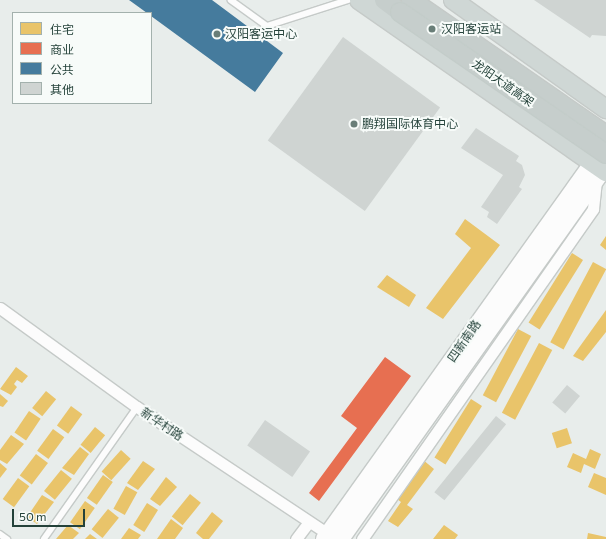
<!DOCTYPE html>
<meta charset="utf-8">
<style>
body{margin:0}
#map{position:relative;width:606px;height:539px;overflow:hidden;background:#e8edeb;font-family:Commissioner,"Noto Sans SC",sans-serif}
div>[style]{position:absolute}
[style*='--x']{left:calc(var(--x)*1px);top:calc(var(--y)*1px);width:calc(var(--w)*1px);rotate:calc(var(--a)*1deg)}
.homes>*{inset:0;background:#e9c46a;transform-origin:0 0}
.shops>*{inset:0;background:#e76f51}
.public>*{inset:0;background:#457b9d}
.building>*{inset:0;background:#cfd4d2;transform-origin:0 0}
.roads{filter:drop-shadow(1px 0 #c5cac8) drop-shadow(-1px 0 #c5cac8) drop-shadow(0 1px #c5cac8) drop-shadow(0 -1px #c5cac8)}
.service>*{height:5.5px;margin:-2.75px;padding:0 2.75px;transform-origin:2.75px;border-radius:2.75px;background:#fcfcfc}
.minor>*{height:11px;margin:-5.5px;padding:0 5.5px;transform-origin:5.5px;border-radius:5.5px;background:#fcfcfc}
.secondary>*{height:16px;margin:-8px;padding:0 8px;transform-origin:8px;border-radius:8px;background:#fcfcfc}
.primary>*{height:18px;margin:-9px;padding:0 9px;transform-origin:9px;border-radius:9px;background:#cfd7d5}
.trunk>*{height:18px;margin:-9px;padding:0 9px;transform-origin:9px;border-radius:9px;background:#c6cecc}
.bridges{filter:drop-shadow(1px 0 #c3ccc9) drop-shadow(-1px 0 #c3ccc9) drop-shadow(0 1px #c3ccc9) drop-shadow(0 -1px #c3ccc9)}
.trunk-bridge>*{height:18px;margin:-9px;padding:0 9px;transform-origin:9px;border-radius:9px;background:#c6cecc}
.dots>*{width:11px;height:11px;translate:-50% -50%;box-sizing:border-box;border:2px solid #f7fbf9;border-radius:50%}
span{translate:-50% -50%;white-space:nowrap;text-align:center;line-height:1.15;-webkit-text-stroke:4px #f7fbf9;paint-order:stroke}
.poi-label{font-size:12px;color:#24423a}
.left{translate:0 -50%;text-align:left}
.street-label{font-size:12px;color:#24423a}
.legend{position:absolute;left:12px;top:12px;width:140px;height:92px;box-sizing:border-box;background:#f7fbf9;border:1px solid #a3b1ad;margin:0;padding:5px 7px;list-style:none;font-size:12px;color:#24423a}
.legend li{display:flex;align-items:center;gap:8px;height:20px}
.legend b{width:20px;border:1px solid #a3b1ad}
.scale{position:absolute;left:12px;top:509px;width:73px;height:18px;box-sizing:border-box;border:2px solid #24423a;border-top:0;padding-left:5px;font-size:12px;line-height:14px;white-space:nowrap;color:#24423a;-webkit-text-stroke:3px #f7fbf9;paint-order:stroke}
</style>
<div id="map">
<div class="homes">
<i style="clip-path:polygon(465px 219px,500px 245px,443px 319px,426px 308px,471px 248px,455px 234px)"></i>
<i style="clip-path:polygon(606px 236px,606px 250px,600px 245px)"></i>
<i style="left:572px;top:253px;width:13px;height:82px;rotate:32deg"></i>
<i style="left:593px;top:262px;width:15px;height:91px;rotate:28deg"></i>
<i style="clip-path:polygon(387px 275px,416px 295px,409px 307px,377px 287px)"></i>
<i style="clip-path:polygon(606px 310px,606px 332px,583px 361px,573px 356px)"></i>
<i style="left:518px;top:329px;width:15px;height:75px;rotate:28deg"></i>
<i style="left:539px;top:343px;width:15px;height:79px;rotate:28deg"></i>
<i style="clip-path:polygon(16px 367px,28px 376px,22px 383px,17px 380px,14px 384px,17px 387px,11px 395px,0 389px)"></i>
<i style="left:46px;top:391px;width:13px;height:22px;rotate:39deg"></i>
<i style="clip-path:polygon(0 394px,8px 401px,3px 407px,0 406px)"></i>
<i style="left:471px;top:399px;width:13px;height:69px;rotate:32deg"></i>
<i style="left:71px;top:406px;width:14px;height:24px;rotate:36deg"></i>
<i style="left:29px;top:411px;width:14px;height:26px;rotate:34deg"></i>
<i style="left:95px;top:427px;width:13px;height:23px;rotate:39deg"></i>
<i style="left:567px;top:428px;width:16px;height:16px;rotate:72deg"></i>
<i style="left:53px;top:429px;width:14px;height:27px;rotate:36deg"></i>
<i style="clip-path:polygon(11px 435px,24px 444px,7px 464px,0 460px,0 450px)"></i>
<i style="clip-path:polygon(80px 447px,89px 454px,74px 475px,62px 468px)"></i>
<i style="clip-path:polygon(590px 449px,601px 454px,595px 469px,584px 464px,581px 473px,567px 467px,573px 453px,586px 459px)"></i>
<i style="left:121px;top:450px;width:13px;height:29px;rotate:42deg"></i>
<i style="left:36px;top:454px;width:15px;height:27px;rotate:37deg"></i>
<i style="clip-path:polygon(422px 459px,434px 469px,407px 505px,413px 509px,398px 527px,388px 521px,401px 502px,393px 496px)"></i>
<i style="clip-path:polygon(143px 461px,155px 469px,138px 490px,127px 483px)"></i>
<i style="clip-path:polygon(0 463px,7px 469px,0 478px)"></i>
<i style="left:61px;top:470px;width:14px;height:27px;rotate:39deg"></i>
<i style="clip-path:polygon(594px 473px,606px 478px,606px 495px,588px 487px)"></i>
<i style="left:103px;top:475px;width:12px;height:28px;rotate:35deg"></i>
<i style="clip-path:polygon(166px 477px,177px 487px,160px 506px,150px 499px)"></i>
<i style="left:18px;top:478px;width:14px;height:26px;rotate:36deg"></i>
<i style="left:126px;top:486px;width:13px;height:26px;rotate:29deg"></i>
<i style="left:190px;top:494px;width:14px;height:29px;rotate:39deg"></i>
<i style="clip-path:polygon(42px 495px,54px 502px,37px 524px,27px 517px)"></i>
<i style="left:85px;top:501px;width:12px;height:26px;rotate:35deg"></i>
<i style="left:147px;top:503px;width:13px;height:26px;rotate:32deg"></i>
<i style="left:108px;top:509px;width:14px;height:26px;rotate:39deg"></i>
<i style="clip-path:polygon(212px 512px,223px 521px,209px 539px,203px 539px,196px 533px)"></i>
<i style="clip-path:polygon(171px 519px,183px 528px,175px 539px,157px 539px)"></i>
<i style="clip-path:polygon(68px 525px,79px 533px,73px 539px,56px 539px)"></i>
<i style="clip-path:polygon(444px 525px,458px 535px,455px 539px,433px 539px)"></i>
<i style="clip-path:polygon(129px 528px,141px 535px,138px 539px,121px 539px)"></i>
<i style="clip-path:polygon(588px 533px,606px 537px,606px 539px,587px 539px)"></i>
<i style="clip-path:polygon(90px 534px,97px 539px,85px 539px)"></i>
</div>
<div class="shops">
<i style="clip-path:polygon(385px 357px,411px 376px,319px 501px,309px 493px,357px 428px,341px 416px)"></i>
</div>
<div class="public">
<i style="clip-path:polygon(129px 0,212px 0,283px 53px,255px 92px,151px 16px,151px 13px,147px 13px)"></i>
</div>
<div class="building">
<i style="clip-path:polygon(534px 0,606px 0,606px 36px,592px 35px,590px 38px)"></i>
<i style="left:343px;top:37px;width:120px;height:128px;rotate:36deg"></i>
<i style="clip-path:polygon(476px 128px,519px 156px,516px 161px,522px 165px,525px 175px,519px 187px,522px 189px,497px 224px,487px 217px,489px 212px,481px 207px,503px 175px,461px 148px)"></i>
<i style="left:567px;top:385px;width:17px;height:23px;rotate:40deg"></i>
<i style="left:496px;top:416px;width:13px;height:98px;rotate:39deg"></i>
<i style="left:265px;top:420px;width:55px;height:31px;rotate:35deg"></i>
</div>
<div class="roads">
<div class="service">
<i style="--x:231;--y:0;--w:44;--a:35.8"></i>
<i style="--x:267;--y:26;--w:85;--a:-17.8"></i>
<i style="--x:0;--y:534;--w:9;--a:36"></i>
<i style="--x:44;--y:539;--w:161;--a:-54.8"></i>
</div>
<div class="minor">
<i style="--x:0;--y:308;--w:169;--a:35.9"></i>
<i style="--x:137;--y:407;--w:229;--a:33.6"></i>
<i style="--x:296;--y:539;--w:21;--a:-53"></i>
<i style="--x:362;--y:539;--w:403;--a:-55"></i>
<i style="--x:593;--y:209;--w:28;--a:-84"></i>
</div>
<div class="secondary">
<i style="--x:324;--y:539;--w:474;--a:-54.5"></i>
<i style="--x:341;--y:539;--w:458;--a:-54.6"></i>
</div>
<div class="primary">
<i style="--x:359;--y:0;--w:301;--a:34.9"></i>
<i style="--x:453;--y:0;--w:188;--a:35.5"></i>
</div>
<div class="trunk">
<i style="--x:384;--y:0;--w:20;--a:37"></i>
<i style="--x:411;--y:0;--w:237;--a:34.7"></i>
</div>
</div>
<div class="bridges">
<div class="trunk-bridge">
<i style="--x:400;--y:12;--w:250;--a:34.6"></i>
</div>
</div>
<div class="dots">
<i style="left:432px;top:29px;background:#697e78"></i>
<i style="left:217px;top:34px;background:#697e78"></i>
<i style="left:354px;top:124px;background:#697e78"></i>
</div>
<div class="poi-label">
<span class="left" style="left:441px;top:29px">汉阳客运站</span>
<span class="left" style="left:225px;top:34px">汉阳客运中心</span>
<span class="left" style="left:362px;top:124px">鹏翔国际体育中心</span>
</div>
<div class="street-label">
<span style="left:503px;top:83px;rotate:35deg">龙阳大道高架</span>
<span style="left:464px;top:341px;rotate:-55deg">四新南路</span>
<span style="left:162px;top:424px;rotate:34deg">新华村路</span>
</div>
<ul class="legend">
<li><b style="height:11px;background:#e9c46a"></b>住宅</li>
<li><b style="height:11px;background:#e76f51"></b>商业</li>
<li><b style="height:11px;background:#457b9d"></b>公共</li>
<li><b style="height:11px;background:#cfd4d2"></b>其他</li>
</ul>
<div class="scale">50 m</div>
</div>
